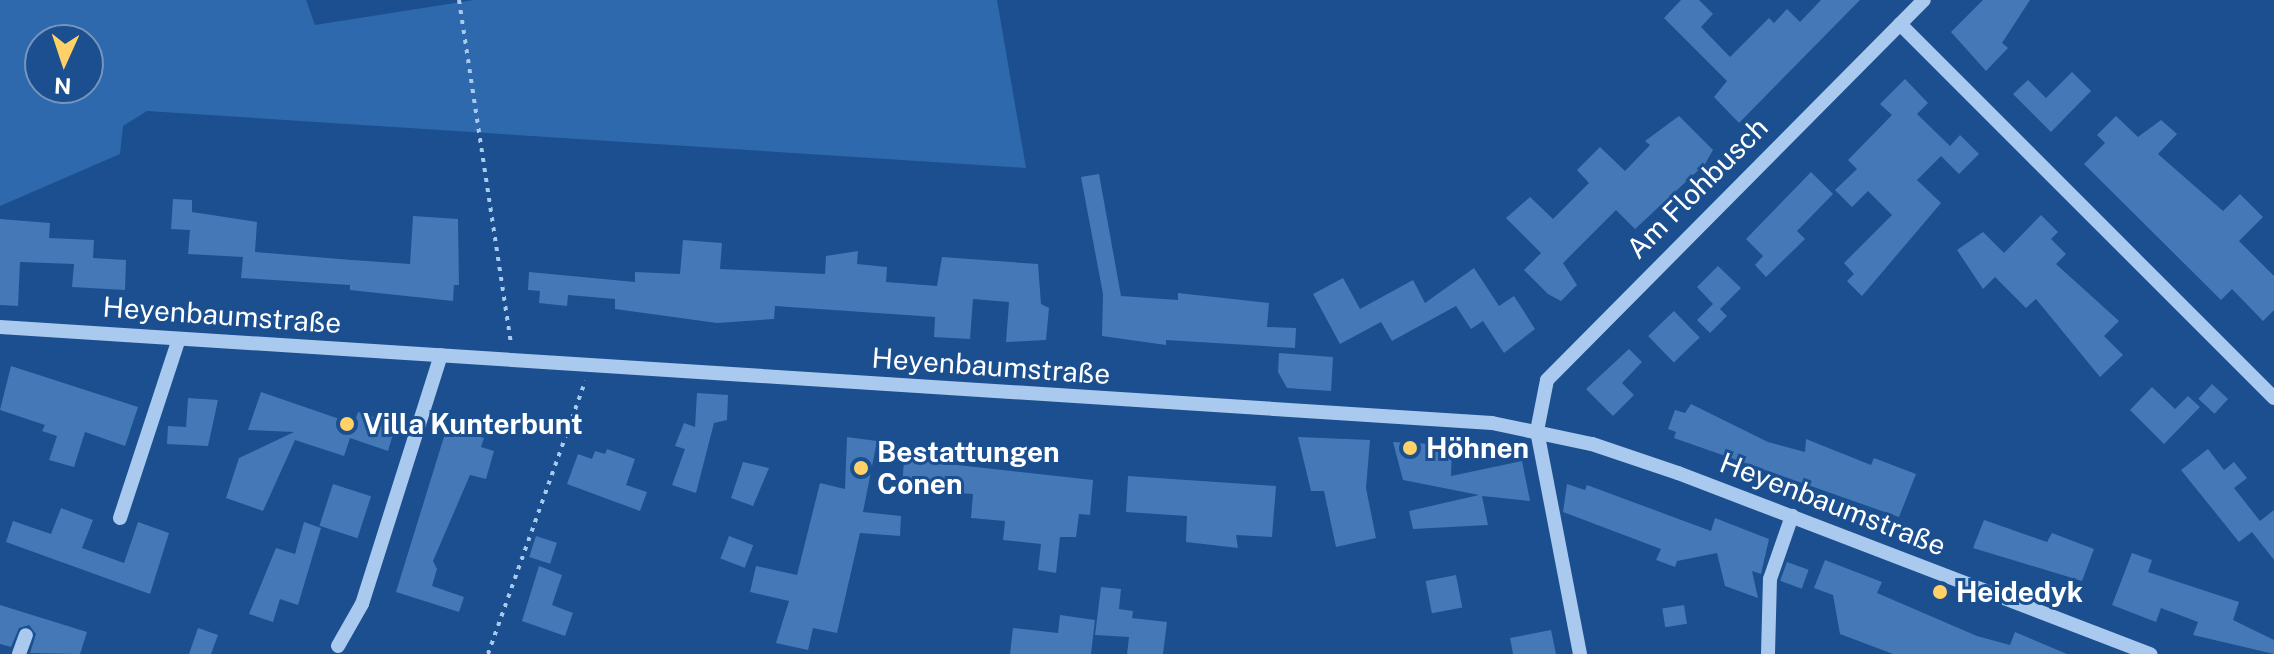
<!DOCTYPE html>
<meta charset="utf-8">
<style>
body{margin:0}
#map{position:relative;width:2274px;height:654px;overflow:hidden;background:#1b4f8f;font-family:"Public Sans",sans-serif}
div>[style]{position:absolute}
[style*='--x']{left:calc(var(--x)*1px);top:calc(var(--y)*1px);width:calc(var(--w)*1px);rotate:calc(var(--a)*1deg)}
.green>*{inset:0;background:#2e69ad}
.building>*{inset:0;background:#4478b7;transform-origin:0 0}
.path>*{height:4px;margin-top:-2px;transform-origin:0;background:repeating-linear-gradient(90deg,#a9c9ee 0 4px,transparent 0 10px)}
.minor>*{height:14px;margin:-7px;padding:0 7px;transform-origin:7px;border-radius:7px;background:#a9c9ee}
.dots>*{width:22px;height:22px;translate:-50% -50%;box-sizing:border-box;border:4px solid #1b4f8f;border-radius:50%}
span{translate:-50% -50%;white-space:nowrap;text-align:center;line-height:1.15;-webkit-text-stroke:6px #1b4f8f;paint-order:stroke}
.street-label{font-size:28px;color:#fff}
.poi-label{font-size:28px;color:#fff;font-weight:700}
.left{translate:0 -50%;text-align:left}
.north{position:absolute;left:24px;top:24px;width:80px;height:80px;box-sizing:border-box;background:#1b4f8f;border:2px solid #7695bc;border-radius:50%;rotate:183deg;font-size:22px;font-weight:700;line-height:32px;text-align:center;color:#fff}
.north::after{content:'';display:block;margin:auto;width:28px;height:36px;background:#ffd166;clip-path:polygon(50% 0,100% 100%,50% 72%,0 100%)}
</style>
<div id="map">
<div class="green">
<i style="clip-path:polygon(evenodd,0 0,306px 0,315px 25px,474px 0,997px 0,1026px 168px,147px 111px,123px 126px,120px 154px,0 206px,0 0,88px 40px,88px 88px,40px 88px,40px 40px,88px 40px)"></i>
</div>
<div class="building">
<i style="clip-path:polygon(1681px 0,1699px 0,1713px 14px,1701px 27px,1730px 57px,1769px 18px,1774px 23px,1787px 9px,1800px 22px,1821px 0,1860px 0,1739px 123px,1714px 97px,1727px 81px,1664px 18px)"></i>
<i style="clip-path:polygon(1983px 0,2030px 0,2002px 43px,2008px 48px,1986px 71px,1951px 32px)"></i>
<i style="clip-path:polygon(2072px 72px,2091px 91px,2051px 132px,2013px 94px,2028px 80px,2046px 98px)"></i>
<i style="clip-path:polygon(1905px 79px,1928px 103px,1917px 114px,1950px 146px,1960px 135px,1979px 154px,1959px 174px,1941px 156px,1917px 180px,1941px 203px,1862px 296px,1847px 281px,1854px 274px,1844px 263px,1892px 215px,1868px 191px,1852px 207px,1835px 190px,1857px 169px,1848px 160px,1892px 115px,1880px 104px)"></i>
<i style="clip-path:polygon(1679px 116px,1713px 150px,1705px 164px,1635px 229px,1616px 210px,1563px 263px,1577px 285px,1561px 301px,1548px 294px,1524px 270px,1541px 253px,1506px 218px,1530px 197px,1553px 219px,1589px 183px,1577px 170px,1600px 147px,1625px 171px,1650px 145px,1645px 141px)"></i>
<i style="clip-path:polygon(2116px 116px,2138px 137px,2161px 120px,2177px 134px,2158px 154px,2223px 211px,2240px 194px,2263px 217px,2239px 241px,2274px 276px,2274px 310px,2263px 321px,2232px 289px,2221px 300px,2084px 164px,2105px 143px,2097px 135px)"></i>
<i style="clip-path:polygon(1811px 172px,1833px 194px,1797px 231px,1805px 239px,1766px 277px,1755px 265px,1763px 256px,1746px 239px)"></i>
<i style="clip-path:polygon(1099px 174px,1121px 296px,1178px 300px,1178px 293px,1269px 303px,1267px 327px,1296px 328px,1295px 348px,1166px 340px,1166px 345px,1102px 336px,1103px 294px,1081px 177px)"></i>
<i style="clip-path:polygon(173px 199px,192px 200px,192px 212px,257px 222px,255px 252px,352px 260px,410px 264px,413px 216px,458px 219px,459px 285px,454px 285px,453px 301px,350px 290px,350px 285px,241px 278px,243px 257px,188px 254px,190px 230px,171px 229px)"></i>
<i style="clip-path:polygon(2041px 215px,2058px 232px,2051px 239px,2066px 254px,2056px 264px,2119px 321px,2104px 336px,2123px 355px,2100px 377px,2036px 299px,2026px 308px,1995px 277px,1983px 289px,1957px 250px,1983px 232px,2004px 253px)"></i>
<i style="clip-path:polygon(0 219px,50px 223px,49px 238px,94px 240px,93px 258px,126px 260px,125px 290px,72px 287px,74px 264px,20px 262px,18px 306px,0 305px)"></i>
<i style="clip-path:polygon(683px 240px,722px 243px,720px 269px,825px 274px,826px 256px,858px 251px,857px 264px,887px 267px,886px 282px,937px 286px,942px 257px,1038px 264px,1041px 304px,1049px 308px,1046px 340px,1006px 342px,1009px 302px,973px 299px,970px 339px,934px 337px,935px 317px,775px 306px,774px 319px,717px 323px,615px 309px,615px 299px,568px 295px,567px 306px,539px 303px,540px 291px,528px 290px,529px 272px,635px 282px,635px 272px,680px 274px)"></i>
<i style="clip-path:polygon(1718px 266px,1741px 288px,1720px 309px,1727px 316px,1710px 333px,1697px 320px,1713px 304px,1697px 287px)"></i>
<i style="clip-path:polygon(1474px 268px,1499px 306px,1514px 296px,1535px 329px,1504px 353px,1483px 321px,1471px 329px,1456px 306px,1392px 341px,1381px 322px,1340px 344px,1313px 294px,1343px 278px,1360px 309px,1413px 280px,1425px 303px)"></i>
<i style="left:1674px;top:311px;width:37px;height:36px;rotate:46deg"></i>
<i style="clip-path:polygon(1629px 349px,1642px 362px,1622px 383px,1634px 395px,1613px 416px,1586px 389px)"></i>
<i style="clip-path:polygon(1279px 353px,1333px 357px,1331px 391px,1287px 388px,1278px 372px)"></i>
<i style="clip-path:polygon(11px 366px,138px 407px,125px 446px,85px 432px,74px 467px,49px 460px,57px 436px,42px 431px,45px 425px,0 410px)"></i>
<i style="left:2212px;top:384px;width:22px;height:20px;rotate:43deg"></i>
<i style="clip-path:polygon(2152px 387px,2175px 409px,2188px 396px,2200px 407px,2164px 444px,2130px 410px)"></i>
<i style="clip-path:polygon(261px 392px,354px 424px,358px 412px,386px 421px,383px 431px,393px 434px,388px 451px,350px 438px,344px 456px,295px 440px,263px 511px,226px 498px,239px 458px,294px 432px,248px 430px)"></i>
<i style="clip-path:polygon(697px 393px,728px 395px,727px 420px,714px 423px,696px 493px,672px 485px,685px 449px,675px 446px,684px 423px,695px 427px)"></i>
<i style="clip-path:polygon(188px 398px,218px 400px,208px 446px,167px 444px,168px 426px,186px 427px)"></i>
<i style="clip-path:polygon(1691px 404px,1768px 442px,1805px 452px,1806px 439px,1871px 465px,1874px 458px,1916px 474px,1899px 517px,1674px 438px,1676px 432px,1668px 429px,1675px 410px,1685px 413px)"></i>
<i style="clip-path:polygon(447px 427px,484px 438px,481px 447px,494px 451px,486px 479px,470px 475px,433px 561px,437px 569px,432px 586px,464px 597px,459px 612px,396px 592px)"></i>
<i style="clip-path:polygon(847px 437px,877px 441px,863px 512px,901px 516px,900px 536px,860px 533px,837px 633px,813px 628px,808px 650px,776px 643px,789px 601px,750px 592px,756px 566px,797px 575px,820px 483px,845px 489px)"></i>
<i style="clip-path:polygon(1298px 437px,1370px 440px,1366px 488px,1376px 538px,1336px 547px,1324px 491px,1311px 491px)"></i>
<i style="clip-path:polygon(1393px 442px,1452px 445px,1451px 476px,1522px 461px,1530px 501px,1482px 496px,1488px 525px,1413px 529px,1409px 511px,1479px 495px,1403px 480px)"></i>
<i style="clip-path:polygon(607px 449px,635px 459px,626px 485px,647px 492px,640px 511px,567px 484px,578px 454px,592px 459px,595px 451px,605px 454px)"></i>
<i style="clip-path:polygon(2208px 449px,2224px 470px,2234px 462px,2247px 478px,2234px 488px,2260px 521px,2274px 510px,2274px 560px,2252px 532px,2239px 542px,2181px 470px)"></i>
<i style="clip-path:polygon(904px 459px,1093px 480px,1090px 515px,1079px 514px,1076px 537px,1060px 537px,1056px 573px,1038px 570px,1041px 544px,1003px 540px,1005px 521px,971px 518px,973px 494px,902px 489px)"></i>
<i style="clip-path:polygon(743px 462px,769px 468px,753px 506px,731px 498px)"></i>
<i style="clip-path:polygon(1128px 476px,1276px 486px,1272px 537px,1236px 535px,1238px 548px,1186px 542px,1187px 516px,1126px 512px)"></i>
<i style="left:333px;top:484px;width:40px;height:44px;rotate:18deg"></i>
<i style="clip-path:polygon(1567px 484px,1585px 490px,1587px 485px,1711px 531px,1715px 518px,1769px 539px,1761px 574px,1752px 571px,1758px 598px,1725px 586px,1717px 553px,1677px 561px,1675px 567px,1656px 560px,1661px 549px,1563px 512px)"></i>
<i style="clip-path:polygon(61px 508px,93px 520px,82px 548px,124px 563px,138px 522px,169px 533px,150px 594px,6px 542px,13px 521px,51px 534px)"></i>
<i style="clip-path:polygon(1984px 520px,2047px 542px,2052px 533px,2094px 549px,2082px 581px,1973px 548px)"></i>
<i style="clip-path:polygon(304px 522px,321px 528px,298px 605px,280px 599px,273px 622px,249px 614px,276px 548px,295px 554px)"></i>
<i style="left:536px;top:536px;width:22px;height:22px;rotate:18deg"></i>
<i style="left:729px;top:536px;width:26px;height:24px;rotate:21deg"></i>
<i style="clip-path:polygon(2132px 553px,2152px 560px,2148px 572px,2239px 602px,2233px 620px,2274px 640px,2274px 654px,2193px 635px,2198px 622px,2161px 608px,2156px 622px,2112px 605px)"></i>
<i style="clip-path:polygon(1825px 560px,1882px 582px,1877px 593px,1977px 636px,2010px 645px,2015px 632px,2067px 654px,1893px 654px,1840px 634px,1833px 595px,1814px 588px)"></i>
<i style="left:1787px;top:562px;width:23px;height:20px;rotate:20deg"></i>
<i style="clip-path:polygon(539px 566px,562px 575px,552px 605px,573px 613px,565px 636px,522px 621px)"></i>
<i style="left:1456px;top:575px;width:33px;height:31px;rotate:79deg"></i>
<i style="clip-path:polygon(1101px 587px,1121px 589px,1119px 609px,1133px 611px,1132px 618px,1167px 622px,1163px 654px,1127px 654px,1129px 637px,1095px 635px)"></i>
<i style="clip-path:polygon(0 605px,87px 632px,80px 654px,30px 653px,36px 634px,29px 625px,19px 628px,11px 647px,0 644px)"></i>
<i style="left:1684px;top:605px;width:19px;height:22px;rotate:81deg"></i>
<i style="clip-path:polygon(1060px 615px,1095px 620px,1091px 654px,1010px 654px,1013px 628px,1058px 633px)"></i>
<i style="clip-path:polygon(198px 628px,218px 635px,211px 654px,189px 654px)"></i>
<i style="clip-path:polygon(1551px 630px,1556px 654px,1513px 654px,1510px 638px)"></i>
</div>
<div class="path">
<i style="--x:459;--y:0;--w:346;--a:81.4"></i>
<i style="--x:488;--y:654;--w:290;--a:-70.4"></i>
</div>
<div class="minor">
<i style="--x:1900;--y:24;--w:529;--a:45"></i>
<i style="--x:0;--y:327;--w:1495;--a:3.68"></i>
<i style="--x:1492;--y:423;--w:102;--a:11.9"></i>
<i style="--x:1592;--y:444;--w:91;--a:18.6"></i>
<i style="--x:1678;--y:473;--w:506;--a:20.98"></i>
<i style="--x:120;--y:518;--w:188;--a:-71.8"></i>
<i style="--x:338;--y:646;--w:48;--a:-60.3"></i>
<i style="--x:362;--y:604;--w:261;--a:-72.4"></i>
<i style="--x:19;--y:654;--w:20;--a:-70"></i>
<i style="--x:1580;--y:654;--w:227;--a:-100.9"></i>
<i style="--x:1537;--y:431;--w:52;--a:-78.9"></i>
<i style="--x:1547;--y:380;--w:535;--a:-45.23"></i>
<i style="--x:1768;--y:654;--w:75;--a:-88.5"></i>
<i style="--x:1770;--y:579;--w:67;--a:-70.8"></i>
</div>
<div class="dots">
<i style="left:347px;top:424px;background:#ffd166"></i>
<i style="left:1410px;top:448px;background:#ffd166"></i>
<i style="left:861px;top:468px;background:#ffd166"></i>
<i style="left:1940px;top:592px;background:#ffd166"></i>
</div>
<div class="street-label">
<span style="left:1697px;top:188px;rotate:-45deg">Am Flohbusch</span>
<span style="left:222px;top:315px;rotate:4deg">Heyenbaumstraße</span>
<span style="left:991px;top:366px;rotate:4deg">Heyenbaumstraße</span>
<span style="left:1833px;top:504px;rotate:21deg">Heyenbaumstraße</span>
</div>
<div class="poi-label">
<span class="left" style="left:363px;top:424px">Villa Kunterbunt</span>
<span class="left" style="left:1426px;top:448px">Höhnen</span>
<span class="left" style="left:877px;top:468px">Bestattungen<br>Conen</span>
<span class="left" style="left:1956px;top:592px">Heidedyk</span>
</div>
<div class="north">N</div>
</div>
